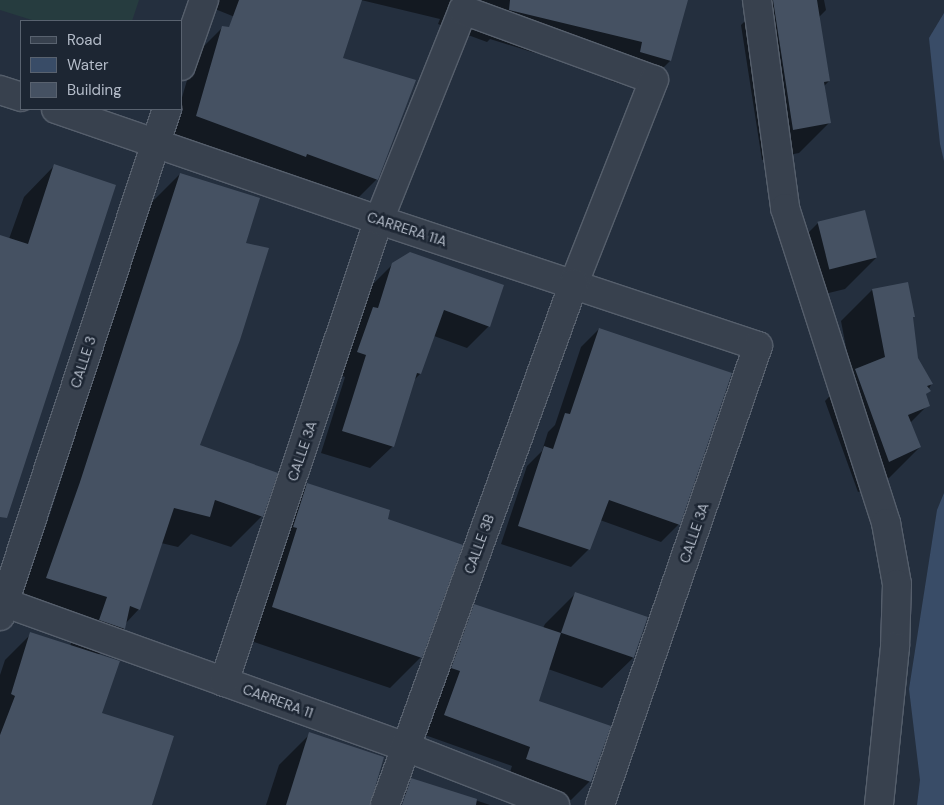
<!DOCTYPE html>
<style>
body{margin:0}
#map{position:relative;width:944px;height:805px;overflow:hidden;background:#242f3e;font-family:"DM Sans",sans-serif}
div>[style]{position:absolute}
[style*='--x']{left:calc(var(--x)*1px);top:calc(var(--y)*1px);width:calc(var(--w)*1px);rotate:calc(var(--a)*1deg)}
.green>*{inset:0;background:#263c3f}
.water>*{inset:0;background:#394c67}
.shadow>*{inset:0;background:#0007}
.building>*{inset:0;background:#455162;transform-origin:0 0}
.roads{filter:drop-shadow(1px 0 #565f6c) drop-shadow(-1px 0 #565f6c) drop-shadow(0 1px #565f6c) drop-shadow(0 -1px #565f6c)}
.minor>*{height:28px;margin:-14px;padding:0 14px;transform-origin:14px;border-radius:14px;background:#38414e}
span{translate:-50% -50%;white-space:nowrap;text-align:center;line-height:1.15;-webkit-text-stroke:5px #1d2633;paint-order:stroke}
.street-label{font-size:14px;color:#b4bcc9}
.legend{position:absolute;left:20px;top:20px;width:162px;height:90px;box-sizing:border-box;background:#1d2633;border:1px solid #59626f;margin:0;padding:6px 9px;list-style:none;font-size:15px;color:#b4bcc9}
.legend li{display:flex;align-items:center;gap:10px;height:25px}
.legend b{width:25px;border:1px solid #59626f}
</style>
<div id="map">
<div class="green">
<i style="clip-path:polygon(0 0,139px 0,132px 21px,35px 21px,0 10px)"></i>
</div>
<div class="water">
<i style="clip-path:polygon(944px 13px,944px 161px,940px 144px,929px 38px)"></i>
<i style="clip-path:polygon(944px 493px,944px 805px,917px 805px,920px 780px,909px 689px,937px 510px)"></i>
</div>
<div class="shadow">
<i style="clip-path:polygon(212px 0,361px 0,324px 52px,377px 179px,348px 208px,168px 145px,179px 109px,181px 109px,181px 101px,194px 56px,223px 27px,309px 47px,210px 7px)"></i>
<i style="clip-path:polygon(361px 0,686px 0,670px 61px,641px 90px,611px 81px,614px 71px,532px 52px,490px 39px,487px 42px,438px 24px,440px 19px)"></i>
<i style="clip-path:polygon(747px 0,824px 0,826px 10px,819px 17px,829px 81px,824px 86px,830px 122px,799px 153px,762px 160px,741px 25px,748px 18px)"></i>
<i style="clip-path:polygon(54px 166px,13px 475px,0 517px,0 236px,9px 239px,24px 197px)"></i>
<i style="clip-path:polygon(180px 174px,245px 243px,199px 445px,262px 516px,231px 547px,191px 534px,178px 547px,161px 543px,139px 609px,125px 624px,124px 629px,98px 655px,100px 714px,151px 805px,0 805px,0 675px,5px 660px,31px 634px,70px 646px,77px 628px,16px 609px,50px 514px,149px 205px)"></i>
<i style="clip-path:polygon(818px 223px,876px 258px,845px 289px,800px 300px,787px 254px)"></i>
<i style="clip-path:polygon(393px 264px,489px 326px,467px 348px,434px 336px,420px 374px,414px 380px,392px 447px,370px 468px,321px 453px,345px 377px,336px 374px,370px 287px)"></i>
<i style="clip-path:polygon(872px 290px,912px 318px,917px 358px,932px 383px,925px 396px,928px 405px,910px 423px,920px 447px,889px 478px,858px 492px,825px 401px,851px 374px,841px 321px)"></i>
<i style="clip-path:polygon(599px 329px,679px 524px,661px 542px,600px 520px,589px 549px,571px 567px,501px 544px,527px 466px,542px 451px,548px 432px,555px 425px,581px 347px)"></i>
<i style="clip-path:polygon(308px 484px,387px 520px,421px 657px,390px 688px,242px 638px,277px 515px)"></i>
<i style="clip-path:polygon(576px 593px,633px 658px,602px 688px,548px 669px,537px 702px,590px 781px,571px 800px,508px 778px,512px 766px,425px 735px,441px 690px,433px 687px,455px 625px,475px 606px,543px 628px,545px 624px)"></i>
<i style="clip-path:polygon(310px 734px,369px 805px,266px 805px,279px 765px)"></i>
<i style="clip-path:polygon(412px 779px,490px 805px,403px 805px,407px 794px,404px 794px,400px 805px,394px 805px,398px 793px)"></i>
</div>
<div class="building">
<i style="clip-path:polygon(239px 0,362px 0,343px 58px,416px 80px,378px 180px,307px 154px,306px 157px,196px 116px,222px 26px,229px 27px)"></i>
<i style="clip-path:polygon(510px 0,688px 0,671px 61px,640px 52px,642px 42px,509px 10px)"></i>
<i style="clip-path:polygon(773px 0,817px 0,830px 81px,824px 82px,831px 123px,793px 130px)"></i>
<i style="clip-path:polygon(54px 164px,116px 185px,7px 518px,0 517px,0 235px,28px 244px)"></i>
<i style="clip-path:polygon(180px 173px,260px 198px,246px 243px,269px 248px,240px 340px,200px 445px,278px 473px,263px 517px,215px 500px,210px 517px,174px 508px,140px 610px,130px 606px,125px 629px,99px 620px,107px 597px,46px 578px,80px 482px)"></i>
<i style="left:865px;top:210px;width:49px;height:49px;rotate:76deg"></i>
<i style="clip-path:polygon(410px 252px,504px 285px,490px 327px,444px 310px,421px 374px,417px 373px,394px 447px,342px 431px,366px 355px,357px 352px,373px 307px,378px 308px,392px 263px)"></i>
<i style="clip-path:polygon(908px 282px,915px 317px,913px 317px,918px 358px,933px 384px,927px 386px,931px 391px,926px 394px,930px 406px,908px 415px,921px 447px,889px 462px,855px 369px,885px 357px,872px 289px)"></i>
<i style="clip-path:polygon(599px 328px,732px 373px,680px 525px,609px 500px,590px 550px,518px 526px,544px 446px,553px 449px,565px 413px,570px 414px)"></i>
<i style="clip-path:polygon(307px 483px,390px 510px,388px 519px,463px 545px,422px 658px,272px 607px,297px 528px,293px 527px)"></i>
<i style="left:575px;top:592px;width:77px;height:43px;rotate:19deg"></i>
<i style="clip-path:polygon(474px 604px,561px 633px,539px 701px,611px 726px,591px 782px,526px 759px,530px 747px,444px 715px,460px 671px,451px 668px)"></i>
<i style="clip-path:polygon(30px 632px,120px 661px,102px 713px,174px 736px,152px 805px,0 805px,0 735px,15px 696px,11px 694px)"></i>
<i style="clip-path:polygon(309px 732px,384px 757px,370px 805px,286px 805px)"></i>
<i style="clip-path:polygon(411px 778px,477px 799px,476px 805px,402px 805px)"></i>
</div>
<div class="roads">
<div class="minor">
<i style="--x:757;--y:0;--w:210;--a:82.3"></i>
<i style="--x:785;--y:208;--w:331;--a:72.2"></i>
<i style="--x:886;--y:523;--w:62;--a:79.8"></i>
<i style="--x:897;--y:584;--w:63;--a:91.8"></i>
<i style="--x:895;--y:647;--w:159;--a:95.8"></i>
<i style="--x:181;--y:66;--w:70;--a:-70.8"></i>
<i style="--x:0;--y:90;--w:22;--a:18"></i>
<i style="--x:56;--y:109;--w:342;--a:19"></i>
<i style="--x:379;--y:220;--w:399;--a:18.4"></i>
<i style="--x:758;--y:346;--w:485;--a:109"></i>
<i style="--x:0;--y:601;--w:431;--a:19.8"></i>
<i style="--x:406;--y:747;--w:160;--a:21.3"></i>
<i style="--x:0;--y:616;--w:534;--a:-71.77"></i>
<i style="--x:224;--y:682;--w:487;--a:-71.5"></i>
<i style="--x:379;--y:220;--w:226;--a:-68.2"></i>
<i style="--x:463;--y:10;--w:203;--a:20.1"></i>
<i style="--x:654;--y:80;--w:218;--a:111.5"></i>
<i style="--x:574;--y:283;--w:555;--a:109.9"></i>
</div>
</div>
<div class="street-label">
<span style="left:407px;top:229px;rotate:18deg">CARRERA 11A</span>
<span style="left:83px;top:362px;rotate:-72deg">CALLE 3</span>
<span style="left:302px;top:451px;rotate:-71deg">CALLE 3A</span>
<span style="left:694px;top:533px;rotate:-71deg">CALLE 3A</span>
<span style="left:479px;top:544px;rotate:-70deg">CALLE 3B</span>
<span style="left:278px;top:701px;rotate:20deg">CARRERA 11</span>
</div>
<ul class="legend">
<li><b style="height:6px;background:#38414e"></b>Road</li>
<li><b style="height:14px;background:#394c67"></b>Water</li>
<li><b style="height:14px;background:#455162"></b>Building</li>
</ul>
</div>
